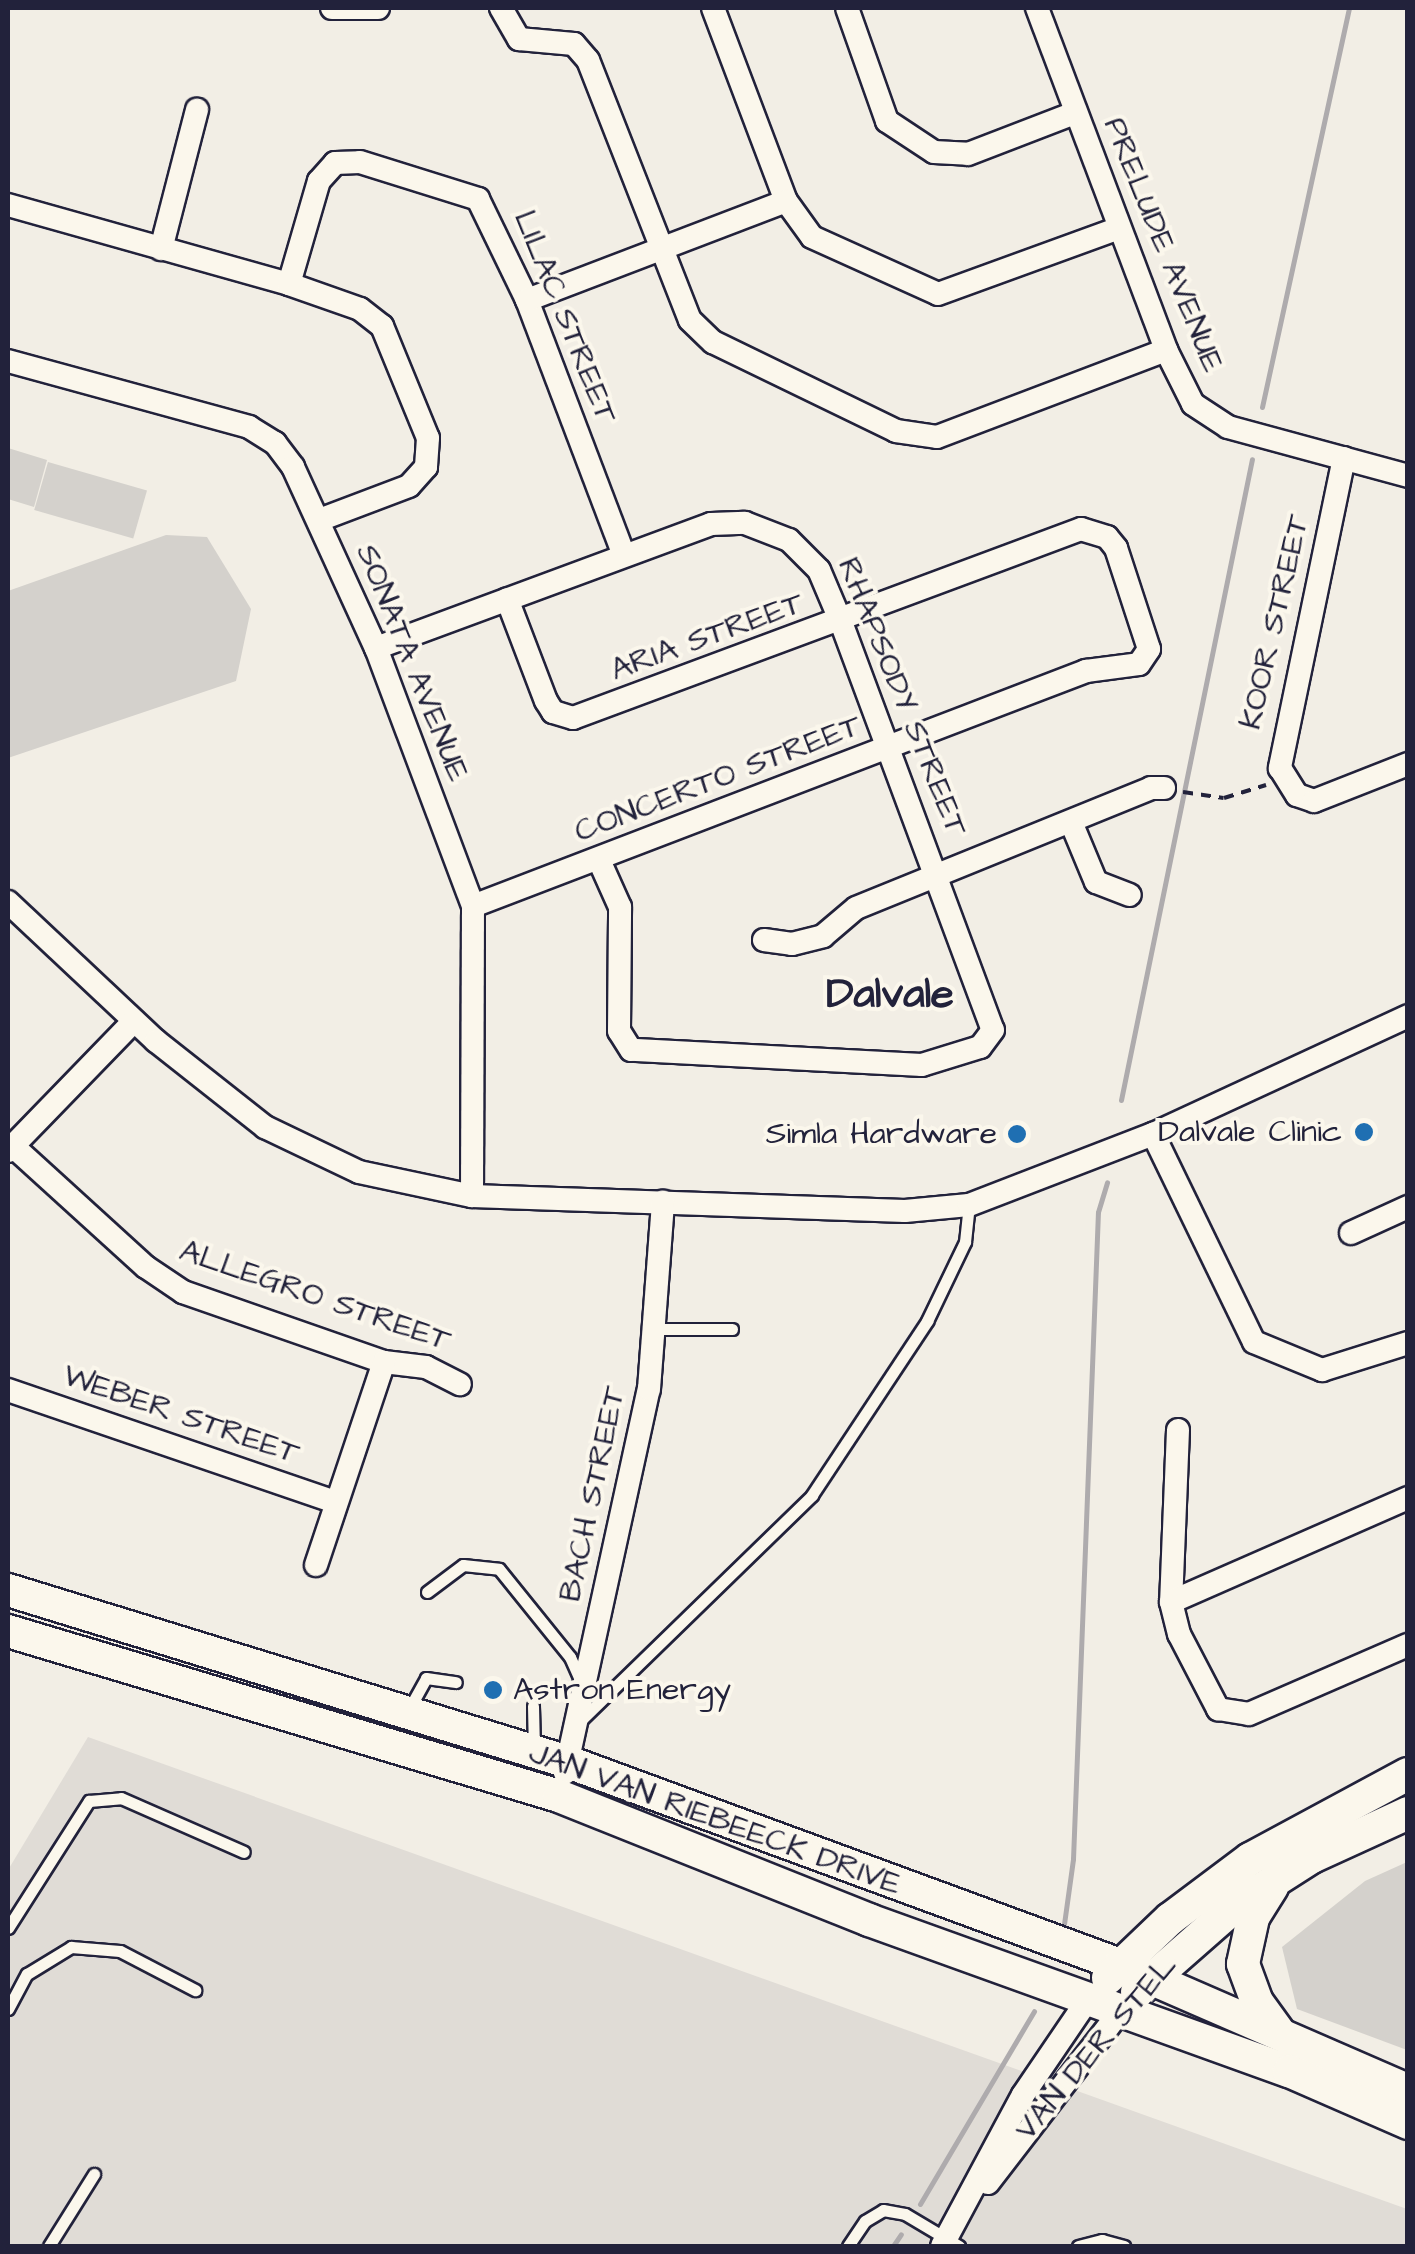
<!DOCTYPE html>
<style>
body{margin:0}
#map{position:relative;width:1415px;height:2254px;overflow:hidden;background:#f2eee5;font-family:"Architects Daughter",sans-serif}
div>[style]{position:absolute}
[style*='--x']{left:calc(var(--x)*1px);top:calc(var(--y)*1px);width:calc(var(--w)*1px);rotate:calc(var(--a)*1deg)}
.built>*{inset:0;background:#e0dcd6}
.green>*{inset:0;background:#d4d1cc;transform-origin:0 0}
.stream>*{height:5px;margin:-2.5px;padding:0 2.5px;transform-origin:2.5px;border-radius:2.5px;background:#aeabad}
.path>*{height:4px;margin-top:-2px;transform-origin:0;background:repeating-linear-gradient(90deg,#22223b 0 10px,transparent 0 18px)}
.roads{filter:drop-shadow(2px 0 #22223b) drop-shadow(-2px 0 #22223b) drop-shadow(0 2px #22223b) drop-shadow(0 -2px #22223b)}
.lane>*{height:11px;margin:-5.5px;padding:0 5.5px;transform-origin:5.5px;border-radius:5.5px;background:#fbf7ec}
.street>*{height:22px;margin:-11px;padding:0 11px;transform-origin:11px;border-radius:11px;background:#fbf7ec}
.secondary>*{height:32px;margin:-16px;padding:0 16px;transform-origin:16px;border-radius:16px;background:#fbf7ec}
.dots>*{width:28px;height:28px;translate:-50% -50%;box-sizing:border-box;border:5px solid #fbf7ec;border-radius:50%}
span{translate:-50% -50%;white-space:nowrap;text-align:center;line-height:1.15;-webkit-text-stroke:8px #fbf7ec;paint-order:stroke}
.street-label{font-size:32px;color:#22223b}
.poi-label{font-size:32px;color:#22223b}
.right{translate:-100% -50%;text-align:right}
.left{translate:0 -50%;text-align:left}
.district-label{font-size:42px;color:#22223b;font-weight:700}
.frame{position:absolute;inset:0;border:10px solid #22223b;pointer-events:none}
</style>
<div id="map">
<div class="built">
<i style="clip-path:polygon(88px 1737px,1407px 2209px,1407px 2246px,8px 2246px,8px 1870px)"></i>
</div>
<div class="green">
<i style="clip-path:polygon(8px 448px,47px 460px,34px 507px,8px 499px)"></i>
<i style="left:48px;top:462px;width:103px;height:50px;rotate:16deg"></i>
<i style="clip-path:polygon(166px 535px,207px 537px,251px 609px,236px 681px,8px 758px,8px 591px)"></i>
<i style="clip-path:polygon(1407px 1862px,1407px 2050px,1297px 2009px,1282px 1947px,1365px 1881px)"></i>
</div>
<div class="stream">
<i style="--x:1262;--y:407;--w:408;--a:-77.7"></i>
<i style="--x:1121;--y:1100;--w:654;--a:-78.45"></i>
<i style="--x:1064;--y:1924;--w:66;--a:-82.1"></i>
<i style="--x:1073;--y:1859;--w:647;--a:-87.79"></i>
<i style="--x:1098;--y:1212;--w:31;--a:-73"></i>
<i style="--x:920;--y:2204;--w:224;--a:-59.4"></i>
<i style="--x:893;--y:2246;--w:14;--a:-56"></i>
</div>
<div class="path">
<i style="--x:1183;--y:792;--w:41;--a:8.3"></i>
<i style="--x:1224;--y:798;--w:44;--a:-17.2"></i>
</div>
<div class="roads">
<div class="lane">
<i style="--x:657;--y:1329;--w:75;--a:0"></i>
<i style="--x:427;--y:1592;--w:45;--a:-36.9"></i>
<i style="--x:463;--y:1565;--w:36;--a:6"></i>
<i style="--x:499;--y:1569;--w:113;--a:51.1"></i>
<i style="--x:570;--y:1657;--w:24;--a:66"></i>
<i style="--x:533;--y:1706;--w:45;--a:88.7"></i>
<i style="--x:409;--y:1709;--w:35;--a:-61"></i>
<i style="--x:426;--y:1678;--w:30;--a:8"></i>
<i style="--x:580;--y:1721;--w:324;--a:-44.2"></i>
<i style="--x:812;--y:1495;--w:209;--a:-56.5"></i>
<i style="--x:927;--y:1321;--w:88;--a:-64.3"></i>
<i style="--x:965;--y:1242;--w:37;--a:-84"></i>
<i style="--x:8;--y:1928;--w:151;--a:-57.5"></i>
<i style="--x:89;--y:1801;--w:32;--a:-5"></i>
<i style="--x:121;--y:1798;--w:134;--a:23.7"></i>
<i style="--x:8;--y:2009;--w:40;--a:-62"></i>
<i style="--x:27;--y:1974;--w:52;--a:-31.5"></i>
<i style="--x:71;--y:1947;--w:49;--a:4.7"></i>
<i style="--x:120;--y:1951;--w:85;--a:27.5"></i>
<i style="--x:49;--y:2246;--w:85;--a:-58"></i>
<i style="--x:848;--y:2246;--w:30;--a:-56"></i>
<i style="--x:865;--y:2221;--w:21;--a:-31"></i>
<i style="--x:883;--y:2210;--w:22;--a:10"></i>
<i style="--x:905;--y:2214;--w:63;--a:30.7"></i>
<i style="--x:1078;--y:2246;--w:25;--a:-14"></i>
<i style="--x:1102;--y:2240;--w:23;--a:15"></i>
</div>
<div class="street">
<i style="--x:332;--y:8;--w:46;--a:0"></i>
<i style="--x:501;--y:8;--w:36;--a:60"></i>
<i style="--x:519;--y:39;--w:55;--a:5.2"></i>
<i style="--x:574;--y:44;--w:21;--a:49"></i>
<i style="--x:588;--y:60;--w:279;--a:68.6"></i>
<i style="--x:690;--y:320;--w:32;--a:44"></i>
<i style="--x:713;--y:342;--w:203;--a:25.9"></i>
<i style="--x:896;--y:431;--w:41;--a:8.3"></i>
<i style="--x:937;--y:437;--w:245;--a:-20.8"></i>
<i style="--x:713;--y:8;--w:206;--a:69.3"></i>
<i style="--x:786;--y:201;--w:44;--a:54.2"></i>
<i style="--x:812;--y:237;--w:138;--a:24.3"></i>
<i style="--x:938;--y:294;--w:193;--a:-20"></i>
<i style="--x:847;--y:8;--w:120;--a:70.5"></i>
<i style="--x:887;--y:121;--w:56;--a:33.4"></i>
<i style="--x:934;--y:152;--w:34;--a:3"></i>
<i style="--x:968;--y:154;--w:115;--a:-21"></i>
<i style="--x:1037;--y:8;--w:366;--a:69.3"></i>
<i style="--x:1166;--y:350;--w:60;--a:63.4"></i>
<i style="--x:1193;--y:404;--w:42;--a:33.3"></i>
<i style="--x:1228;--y:427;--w:187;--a:15.2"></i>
<i style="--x:8;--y:205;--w:292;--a:15.7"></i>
<i style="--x:289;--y:284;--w:75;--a:19.4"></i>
<i style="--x:360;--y:309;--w:28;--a:38"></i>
<i style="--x:382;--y:326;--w:121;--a:67.7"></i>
<i style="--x:428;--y:438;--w:29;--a:94"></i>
<i style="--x:426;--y:467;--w:25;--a:132"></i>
<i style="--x:409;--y:486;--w:96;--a:159.3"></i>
<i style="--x:161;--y:249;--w:144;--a:-75.5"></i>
<i style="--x:289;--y:284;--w:107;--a:-73.8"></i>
<i style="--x:319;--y:181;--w:24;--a:-48"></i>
<i style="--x:335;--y:163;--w:25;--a:-2"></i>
<i style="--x:360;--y:162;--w:124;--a:17.4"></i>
<i style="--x:478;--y:199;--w:112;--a:64.1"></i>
<i style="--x:527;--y:300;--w:273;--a:69.2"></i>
<i style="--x:527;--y:300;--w:277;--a:-20.9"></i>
<i style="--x:8;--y:361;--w:250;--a:15.3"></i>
<i style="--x:249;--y:427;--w:31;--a:32"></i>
<i style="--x:275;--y:443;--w:30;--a:53"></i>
<i style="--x:293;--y:467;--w:199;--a:65.4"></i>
<i style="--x:376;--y:648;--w:276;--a:69.4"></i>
<i style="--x:473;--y:906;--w:290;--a:90.2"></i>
<i style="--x:1344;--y:458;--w:317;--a:101.7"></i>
<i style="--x:1280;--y:768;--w:32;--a:58"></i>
<i style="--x:1297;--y:795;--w:18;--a:19"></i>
<i style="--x:1314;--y:801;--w:101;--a:-21.5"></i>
<i style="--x:376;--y:648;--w:357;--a:-20.3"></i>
<i style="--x:711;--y:524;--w:34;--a:-2"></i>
<i style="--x:745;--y:523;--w:47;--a:21.1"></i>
<i style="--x:789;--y:540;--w:42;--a:45"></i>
<i style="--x:819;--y:570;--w:56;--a:67.1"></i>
<i style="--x:841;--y:622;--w:435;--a:69.6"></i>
<i style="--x:993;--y:1030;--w:21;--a:127"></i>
<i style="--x:980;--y:1047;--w:61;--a:162.8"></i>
<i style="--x:922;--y:1065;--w:291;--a:-177"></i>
<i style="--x:631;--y:1050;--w:22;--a:-122"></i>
<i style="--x:619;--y:1031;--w:124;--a:-89.5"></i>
<i style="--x:620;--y:907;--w:51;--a:-114.1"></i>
<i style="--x:1071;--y:822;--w:65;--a:67.4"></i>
<i style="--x:1096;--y:882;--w:36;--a:21"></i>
<i style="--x:8;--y:902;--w:203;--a:43.2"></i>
<i style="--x:156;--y:1041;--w:139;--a:38.3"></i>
<i style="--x:265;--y:1127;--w:104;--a:25.6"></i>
<i style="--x:359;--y:1172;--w:116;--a:12"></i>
<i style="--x:472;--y:1196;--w:433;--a:2"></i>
<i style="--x:905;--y:1211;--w:64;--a:-5.4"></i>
<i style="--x:969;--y:1205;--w:197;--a:-21.1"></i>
<i style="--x:1153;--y:1134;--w:281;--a:-24.8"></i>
<i style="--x:473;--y:906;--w:657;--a:-20.97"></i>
<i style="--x:1086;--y:671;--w:53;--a:-7.5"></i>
<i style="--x:1139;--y:664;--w:18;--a:-56"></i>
<i style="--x:1149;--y:649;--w:106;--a:-108.1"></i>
<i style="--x:1116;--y:548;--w:14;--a:-129"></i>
<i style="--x:1107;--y:537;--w:27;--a:-163"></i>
<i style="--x:1081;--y:529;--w:542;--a:159.59"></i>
<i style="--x:573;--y:718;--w:21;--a:-163"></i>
<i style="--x:553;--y:712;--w:13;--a:-122"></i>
<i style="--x:546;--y:701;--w:109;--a:-110.9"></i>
<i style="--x:764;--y:940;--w:28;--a:8"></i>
<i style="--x:792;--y:944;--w:32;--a:-14"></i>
<i style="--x:823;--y:936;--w:43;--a:-40.3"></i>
<i style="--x:856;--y:908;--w:318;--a:-22.1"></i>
<i style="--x:1151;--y:788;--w:13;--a:0"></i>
<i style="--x:1153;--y:1134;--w:231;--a:64.1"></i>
<i style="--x:1254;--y:1342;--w:74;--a:22.4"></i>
<i style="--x:1322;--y:1370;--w:90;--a:-17.4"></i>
<i style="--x:15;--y:1148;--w:177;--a:42.3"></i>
<i style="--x:146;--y:1267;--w:45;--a:34"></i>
<i style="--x:183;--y:1292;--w:213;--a:19.2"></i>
<i style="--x:384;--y:1362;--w:42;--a:6.8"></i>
<i style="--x:426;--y:1367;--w:38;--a:27"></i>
<i style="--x:8;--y:1151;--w:181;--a:-45.9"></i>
<i style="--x:1351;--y:1233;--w:63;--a:-24.5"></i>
<i style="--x:8;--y:1390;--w:343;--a:18.9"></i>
<i style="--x:1178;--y:1430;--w:172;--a:92.3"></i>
<i style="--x:1171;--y:1602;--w:33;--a:76"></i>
<i style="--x:1179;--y:1634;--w:85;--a:62.5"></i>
<i style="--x:1218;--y:1709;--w:31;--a:9"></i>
<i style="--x:1249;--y:1714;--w:173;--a:-23.5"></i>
<i style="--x:316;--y:1565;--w:214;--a:-71.5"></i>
<i style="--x:1171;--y:1602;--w:259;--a:-23.7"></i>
<i style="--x:565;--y:1773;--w:393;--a:-77.7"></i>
<i style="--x:649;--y:1389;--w:188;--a:-85.7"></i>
<i style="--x:988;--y:2183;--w:218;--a:-52.4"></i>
<i style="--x:942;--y:2246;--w:171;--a:-61.8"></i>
<i style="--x:1023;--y:2095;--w:117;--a:-55.8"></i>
</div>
<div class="secondary">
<i style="--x:8;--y:1590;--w:586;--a:17.07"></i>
<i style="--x:568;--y:1762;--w:588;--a:20.19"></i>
<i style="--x:1120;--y:1965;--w:314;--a:23.5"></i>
<i style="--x:8;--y:1631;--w:575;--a:16.67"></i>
<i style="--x:559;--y:1796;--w:334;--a:21.8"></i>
<i style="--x:869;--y:1920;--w:446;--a:19.8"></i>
<i style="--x:1289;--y:2071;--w:130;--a:23.6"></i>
<i style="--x:1272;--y:1887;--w:36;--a:122"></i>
<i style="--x:1253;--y:1918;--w:47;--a:102.3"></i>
<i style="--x:1243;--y:1964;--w:40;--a:69.8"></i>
<i style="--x:1257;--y:2002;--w:36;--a:54"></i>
<i style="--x:1108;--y:1978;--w:86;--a:-43.6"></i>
<i style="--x:1170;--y:1919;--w:100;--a:-36.9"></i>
<i style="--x:1250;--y:1859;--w:179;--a:-28.3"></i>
<i style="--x:1137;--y:1992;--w:130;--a:-41.3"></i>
<i style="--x:1235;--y:1906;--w:91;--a:-32.5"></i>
<i style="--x:1312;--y:1857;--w:106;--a:-24.6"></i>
</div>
</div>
<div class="dots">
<i style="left:1364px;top:1132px;background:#1f6fb2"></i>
<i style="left:1017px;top:1134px;background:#1f6fb2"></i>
<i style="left:493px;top:1690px;background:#1f6fb2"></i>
</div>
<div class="street-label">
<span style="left:1163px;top:245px;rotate:68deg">PRELUDE AVENUE</span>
<span style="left:565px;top:317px;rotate:68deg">LILAC STREET</span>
<span style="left:1275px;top:622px;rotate:-77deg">KOOR STREET</span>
<span style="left:707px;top:637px;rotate:-20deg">ARIA STREET</span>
<span style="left:412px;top:663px;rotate:68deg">SONATA AVENUE</span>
<span style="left:902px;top:697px;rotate:68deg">RHAPSODY STREET</span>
<span style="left:718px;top:779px;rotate:-21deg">CONCERTO STREET</span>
<span style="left:315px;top:1296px;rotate:19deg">ALLEGRO STREET</span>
<span style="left:181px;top:1415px;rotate:19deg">WEBER STREET</span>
<span style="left:593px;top:1494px;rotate:-78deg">BACH STREET</span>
<span style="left:715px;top:1819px;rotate:20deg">JAN VAN RIEBEECK DRIVE</span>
<span style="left:1096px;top:2048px;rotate:-50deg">VAN DER STEL</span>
</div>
<div class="poi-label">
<span class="right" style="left:1342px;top:1132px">Dalvale Clinic</span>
<span class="right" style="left:997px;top:1134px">Simla Hardware</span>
<span class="left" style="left:513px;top:1690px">Astron Energy</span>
</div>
<div class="district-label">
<span style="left:890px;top:995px">Dalvale</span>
</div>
<div class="frame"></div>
</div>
